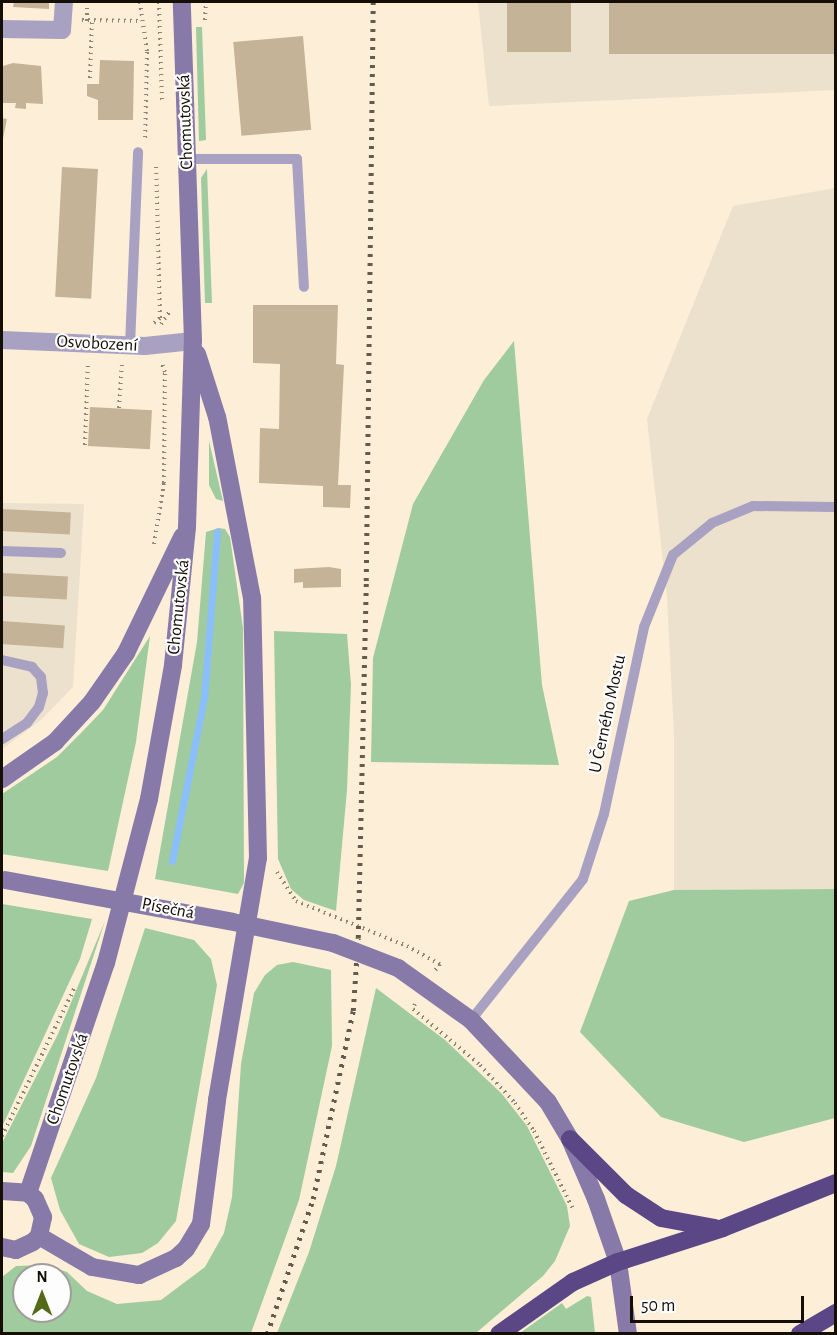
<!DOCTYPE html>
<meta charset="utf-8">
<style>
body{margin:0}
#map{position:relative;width:837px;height:1335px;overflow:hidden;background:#fceed7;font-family:"Alegreya Sans",sans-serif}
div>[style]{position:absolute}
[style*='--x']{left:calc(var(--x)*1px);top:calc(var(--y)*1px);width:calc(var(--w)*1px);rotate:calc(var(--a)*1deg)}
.industrial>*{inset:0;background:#ebe1cc}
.green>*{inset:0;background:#a0cb9f}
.stream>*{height:7px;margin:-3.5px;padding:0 3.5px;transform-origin:3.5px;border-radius:3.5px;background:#8bbffb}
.building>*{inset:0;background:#c5b398;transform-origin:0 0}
.path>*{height:4px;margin-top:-2px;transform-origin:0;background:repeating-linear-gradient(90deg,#8e8473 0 1.5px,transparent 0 6px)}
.lane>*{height:10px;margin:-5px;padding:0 5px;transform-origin:5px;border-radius:5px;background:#a9a1c1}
.street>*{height:18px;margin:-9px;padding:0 9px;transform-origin:9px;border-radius:9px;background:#a9a1c1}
.secondary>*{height:18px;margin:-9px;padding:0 9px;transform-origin:9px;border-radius:9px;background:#877aa8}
.highway>*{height:18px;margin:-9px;padding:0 9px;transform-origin:9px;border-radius:9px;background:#5b4786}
.rail>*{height:4.5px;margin-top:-2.25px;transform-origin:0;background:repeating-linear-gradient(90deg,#645b4d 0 3px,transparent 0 9px)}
.secondary-bridge>*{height:18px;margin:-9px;padding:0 9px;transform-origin:9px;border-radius:9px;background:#877aa8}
span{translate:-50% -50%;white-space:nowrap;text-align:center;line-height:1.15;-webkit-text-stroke:4.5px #fdfdfd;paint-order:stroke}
.street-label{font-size:18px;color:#140e05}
.frame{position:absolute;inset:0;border:3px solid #140e05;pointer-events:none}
.north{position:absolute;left:12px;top:1263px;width:60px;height:60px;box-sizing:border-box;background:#fdfdfd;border:2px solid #a09d9a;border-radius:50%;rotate:0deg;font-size:16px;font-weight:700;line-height:24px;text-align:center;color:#140e05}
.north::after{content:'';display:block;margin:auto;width:21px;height:27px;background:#556a18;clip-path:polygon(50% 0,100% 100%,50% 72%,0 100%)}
.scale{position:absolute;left:630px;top:1296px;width:174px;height:27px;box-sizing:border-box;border:3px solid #140e05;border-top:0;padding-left:8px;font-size:18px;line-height:21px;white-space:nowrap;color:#140e05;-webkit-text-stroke:4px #fdfdfd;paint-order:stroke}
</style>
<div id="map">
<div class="industrial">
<i style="clip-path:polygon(478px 2px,835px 2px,835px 90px,489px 106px)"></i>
<i style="clip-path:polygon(835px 188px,835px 889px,674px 890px,674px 735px,667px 597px,647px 419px,733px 206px)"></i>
<i style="clip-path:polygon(2px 503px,84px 504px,73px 687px,41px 720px,2px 749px)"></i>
</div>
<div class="green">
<i style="clip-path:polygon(196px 27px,202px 27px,206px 140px,199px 141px)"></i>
<i style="clip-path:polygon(207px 169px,212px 303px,205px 303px,201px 178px)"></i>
<i style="clip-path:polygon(514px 341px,542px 685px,559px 765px,371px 762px,373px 658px,413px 504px,484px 380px)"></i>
<i style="clip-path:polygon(209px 441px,223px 501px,216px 499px,209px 485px)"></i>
<i style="clip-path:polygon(219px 528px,225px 529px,230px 537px,243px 628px,244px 883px,238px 894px,155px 879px,197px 642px,206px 532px)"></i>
<i style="clip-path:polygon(274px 631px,347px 634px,351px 685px,347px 790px,336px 911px,304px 900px,291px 889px,278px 859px)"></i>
<i style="clip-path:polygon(150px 636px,136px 742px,108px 871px,2px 854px,2px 794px,57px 757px,80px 734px,103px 710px)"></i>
<i style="clip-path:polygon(835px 889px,835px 1118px,744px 1142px,661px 1117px,580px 1032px,629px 901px,674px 890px)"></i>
<i style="clip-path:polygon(2px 904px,92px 919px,80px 959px,2px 1127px)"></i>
<i style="clip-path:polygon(105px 921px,31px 1146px,13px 1173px,2px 1172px,2px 1143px,58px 1034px)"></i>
<i style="clip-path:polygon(145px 928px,194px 940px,211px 959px,217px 985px,176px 1221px,158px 1243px,142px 1253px,109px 1257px,79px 1244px,60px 1210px,51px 1178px,96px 1078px)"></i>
<i style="clip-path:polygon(evenodd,293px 962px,331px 970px,332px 1046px,299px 1200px,251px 1333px,2px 1333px,2px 1277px,16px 1266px,46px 1265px,67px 1272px,87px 1291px,117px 1304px,161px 1300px,205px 1267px,224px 1233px,232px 1197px,241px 1064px,254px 993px,265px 975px,277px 965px,293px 962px,24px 1275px,60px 1275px,60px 1311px,24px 1311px,24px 1275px)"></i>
<i style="clip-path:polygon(376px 988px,445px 1040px,502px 1094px,527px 1126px,567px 1206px,570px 1226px,555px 1261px,543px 1276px,476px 1333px,277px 1333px,309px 1252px,336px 1166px)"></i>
<i style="clip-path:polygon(587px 1296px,591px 1297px,595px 1333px,520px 1333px,562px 1303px,566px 1309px)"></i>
</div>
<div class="stream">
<i style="--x:172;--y:861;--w:166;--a:-78.9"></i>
<i style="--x:204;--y:698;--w:167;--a:-85.5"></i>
</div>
<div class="building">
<i style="clip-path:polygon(14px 2px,49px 2px,49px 9px,13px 7px)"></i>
<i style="left:507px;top:2px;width:64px;height:50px"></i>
<i style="left:609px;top:2px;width:227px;height:52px"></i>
<i style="left:303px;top:36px;width:94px;height:70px;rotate:85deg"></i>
<i style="clip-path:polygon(100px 60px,134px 61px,133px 120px,98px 120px,98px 100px,87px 96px,87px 84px,99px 84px)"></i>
<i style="clip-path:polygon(13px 63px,41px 66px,43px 104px,26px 103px,26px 109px,15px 108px,16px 103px,2px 103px,3px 66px)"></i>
<i style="left:2px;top:118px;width:5px;height:22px;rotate:11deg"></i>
<i style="left:62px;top:167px;width:36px;height:130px;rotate:3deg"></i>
<i style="clip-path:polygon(253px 305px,338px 305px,336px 364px,344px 365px,338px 485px,351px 485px,350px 508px,323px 507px,323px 486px,259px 483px,260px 428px,279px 429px,280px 364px,253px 363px)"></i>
<i style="left:90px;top:407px;width:62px;height:39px;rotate:3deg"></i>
<i style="left:2px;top:509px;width:69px;height:22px;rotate:3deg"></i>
<i style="clip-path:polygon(329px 567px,341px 569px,341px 587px,303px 588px,303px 582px,294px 583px,294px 569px)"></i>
<i style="left:2px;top:573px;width:66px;height:23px;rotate:3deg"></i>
<i style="left:2px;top:621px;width:63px;height:23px;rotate:4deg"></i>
</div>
<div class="path">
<i style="--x:140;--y:2;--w:50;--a:82"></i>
<i style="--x:147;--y:52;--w:86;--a:91.3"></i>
<i style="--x:159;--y:2;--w:98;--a:88.2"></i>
<i style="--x:82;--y:20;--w:59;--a:1"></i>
<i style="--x:205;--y:20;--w:18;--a:-87"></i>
<i style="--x:87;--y:21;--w:19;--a:-90"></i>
<i style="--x:90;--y:78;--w:57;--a:-88"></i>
<i style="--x:154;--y:323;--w:8;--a:-40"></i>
<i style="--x:160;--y:318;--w:152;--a:-91.5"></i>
<i style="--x:161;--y:324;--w:16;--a:-55"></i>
<i style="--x:119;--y:408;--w:44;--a:-86.1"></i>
<i style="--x:85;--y:445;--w:83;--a:-87.9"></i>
<i style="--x:154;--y:544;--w:62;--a:-80.7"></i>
<i style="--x:164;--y:483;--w:111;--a:-89.5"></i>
<i style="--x:165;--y:372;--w:9;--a:-111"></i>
<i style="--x:277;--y:872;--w:35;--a:57"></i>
<i style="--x:296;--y:901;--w:120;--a:22.1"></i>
<i style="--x:407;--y:946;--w:38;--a:29"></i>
<i style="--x:440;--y:964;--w:10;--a:127"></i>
<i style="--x:415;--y:1004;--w:5;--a:112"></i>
<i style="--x:413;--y:1009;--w:87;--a:39.9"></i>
<i style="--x:480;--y:1065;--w:52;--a:47.4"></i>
<i style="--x:515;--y:1103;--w:34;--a:56"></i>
<i style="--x:534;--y:1131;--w:87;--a:63.4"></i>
<i style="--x:2;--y:1136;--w:164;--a:-63.9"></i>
</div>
<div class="lane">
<i style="--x:187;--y:159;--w:110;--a:0"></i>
<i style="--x:297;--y:159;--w:128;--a:86.9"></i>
<i style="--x:130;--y:345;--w:193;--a:-87.6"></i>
<i style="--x:2;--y:551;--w:59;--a:1.9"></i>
<i style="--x:2;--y:660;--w:31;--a:13"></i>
<i style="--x:32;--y:667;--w:13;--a:48"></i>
<i style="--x:41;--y:677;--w:16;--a:83"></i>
<i style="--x:43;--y:693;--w:15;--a:106"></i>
<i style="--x:39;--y:707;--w:20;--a:127"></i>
<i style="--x:27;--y:723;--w:30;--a:147"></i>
<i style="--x:471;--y:1020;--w:180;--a:-51.5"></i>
<i style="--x:583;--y:879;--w:68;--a:-72.1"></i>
<i style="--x:604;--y:814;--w:191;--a:-77.9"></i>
<i style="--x:644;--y:627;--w:78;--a:-68.1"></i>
<i style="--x:673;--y:555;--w:50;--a:-39.4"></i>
<i style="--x:712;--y:523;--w:44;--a:-22.5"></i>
<i style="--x:753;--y:506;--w:83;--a:0.7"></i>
</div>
<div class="street">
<i style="--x:2;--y:29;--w:60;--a:1"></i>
<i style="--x:62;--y:30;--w:28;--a:-86"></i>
<i style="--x:2;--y:340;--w:143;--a:2.4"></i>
<i style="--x:145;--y:346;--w:48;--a:-5.9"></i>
</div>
<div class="secondary">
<i style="--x:2;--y:779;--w:65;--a:-34.9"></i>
<i style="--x:55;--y:742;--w:54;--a:-47.2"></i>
<i style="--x:92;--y:702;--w:60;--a:-55.2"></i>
<i style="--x:126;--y:653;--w:129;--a:-64.2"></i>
<i style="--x:238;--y:923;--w:97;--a:11.9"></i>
<i style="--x:398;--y:968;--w:90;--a:35.5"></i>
<i style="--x:471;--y:1020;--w:112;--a:46.8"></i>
<i style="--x:548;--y:1102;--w:43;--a:59.3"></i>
<i style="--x:570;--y:1139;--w:65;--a:66.6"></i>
<i style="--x:596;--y:1199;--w:67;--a:70.8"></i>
<i style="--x:618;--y:1262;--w:73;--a:82.1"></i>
<i style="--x:2;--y:1191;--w:26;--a:4"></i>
<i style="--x:28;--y:1193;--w:9;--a:41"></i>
<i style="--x:35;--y:1199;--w:20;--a:66"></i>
<i style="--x:43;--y:1217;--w:19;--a:102"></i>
<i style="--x:39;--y:1236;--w:8;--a:135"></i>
<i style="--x:33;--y:1242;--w:19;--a:155"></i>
<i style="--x:16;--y:1250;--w:14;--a:-168"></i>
<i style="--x:28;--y:1193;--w:243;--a:-71.3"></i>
<i style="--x:106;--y:963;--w:170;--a:-75.3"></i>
<i style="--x:149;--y:799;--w:136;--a:-79.8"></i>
<i style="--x:173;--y:665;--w:139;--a:-84.2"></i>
<i style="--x:187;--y:527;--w:186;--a:-88.2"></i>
<i style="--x:193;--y:341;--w:339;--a:-91.9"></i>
<i style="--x:39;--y:1236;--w:61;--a:30.3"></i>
<i style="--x:92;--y:1267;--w:48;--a:9.7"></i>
<i style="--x:139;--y:1275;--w:41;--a:-24.7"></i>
<i style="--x:176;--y:1258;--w:13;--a:-42"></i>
<i style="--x:186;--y:1249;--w:29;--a:-59"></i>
<i style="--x:201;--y:1224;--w:125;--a:-82.6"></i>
<i style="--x:217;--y:1100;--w:245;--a:-80.4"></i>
<i style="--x:258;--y:858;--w:260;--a:-91.3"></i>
<i style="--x:252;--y:598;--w:184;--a:-100.9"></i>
<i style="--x:217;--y:417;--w:66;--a:-107.6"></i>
</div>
<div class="highway">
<i style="--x:570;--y:1139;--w:79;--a:45"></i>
<i style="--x:626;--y:1195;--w:42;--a:33.3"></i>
<i style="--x:661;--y:1218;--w:55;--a:10.5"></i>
<i style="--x:499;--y:1334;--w:90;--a:-35.1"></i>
<i style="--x:573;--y:1282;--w:49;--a:-24"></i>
<i style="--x:618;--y:1262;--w:110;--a:-17.9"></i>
<i style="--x:723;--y:1228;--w:122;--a:-21.7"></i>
<i style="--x:800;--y:1334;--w:42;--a:-30.3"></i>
</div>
<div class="rail">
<i style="--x:267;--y:1334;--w:143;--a:-71.2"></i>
<i style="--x:313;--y:1199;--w:192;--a:-78"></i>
<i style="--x:353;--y:1011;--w:73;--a:-86.1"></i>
<i style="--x:358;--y:938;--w:357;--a:-88.7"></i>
<i style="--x:366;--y:581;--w:579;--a:-89.31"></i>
</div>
<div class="secondary-bridge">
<i style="--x:5;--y:880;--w:232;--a:10.4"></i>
<i style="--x:333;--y:943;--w:70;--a:21"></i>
</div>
<div class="street-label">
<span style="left:186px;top:122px;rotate:-92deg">Chomutovská</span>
<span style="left:97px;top:344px;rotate:3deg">Osvobození</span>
<span style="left:179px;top:607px;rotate:-84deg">Chomutovská</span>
<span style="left:608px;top:714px;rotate:-78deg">U Černého Mostu</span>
<span style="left:168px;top:909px;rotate:11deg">Písečná</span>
<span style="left:68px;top:1079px;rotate:-71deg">Chomutovská</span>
</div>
<div class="frame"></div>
<div class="north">N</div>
<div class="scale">50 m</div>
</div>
